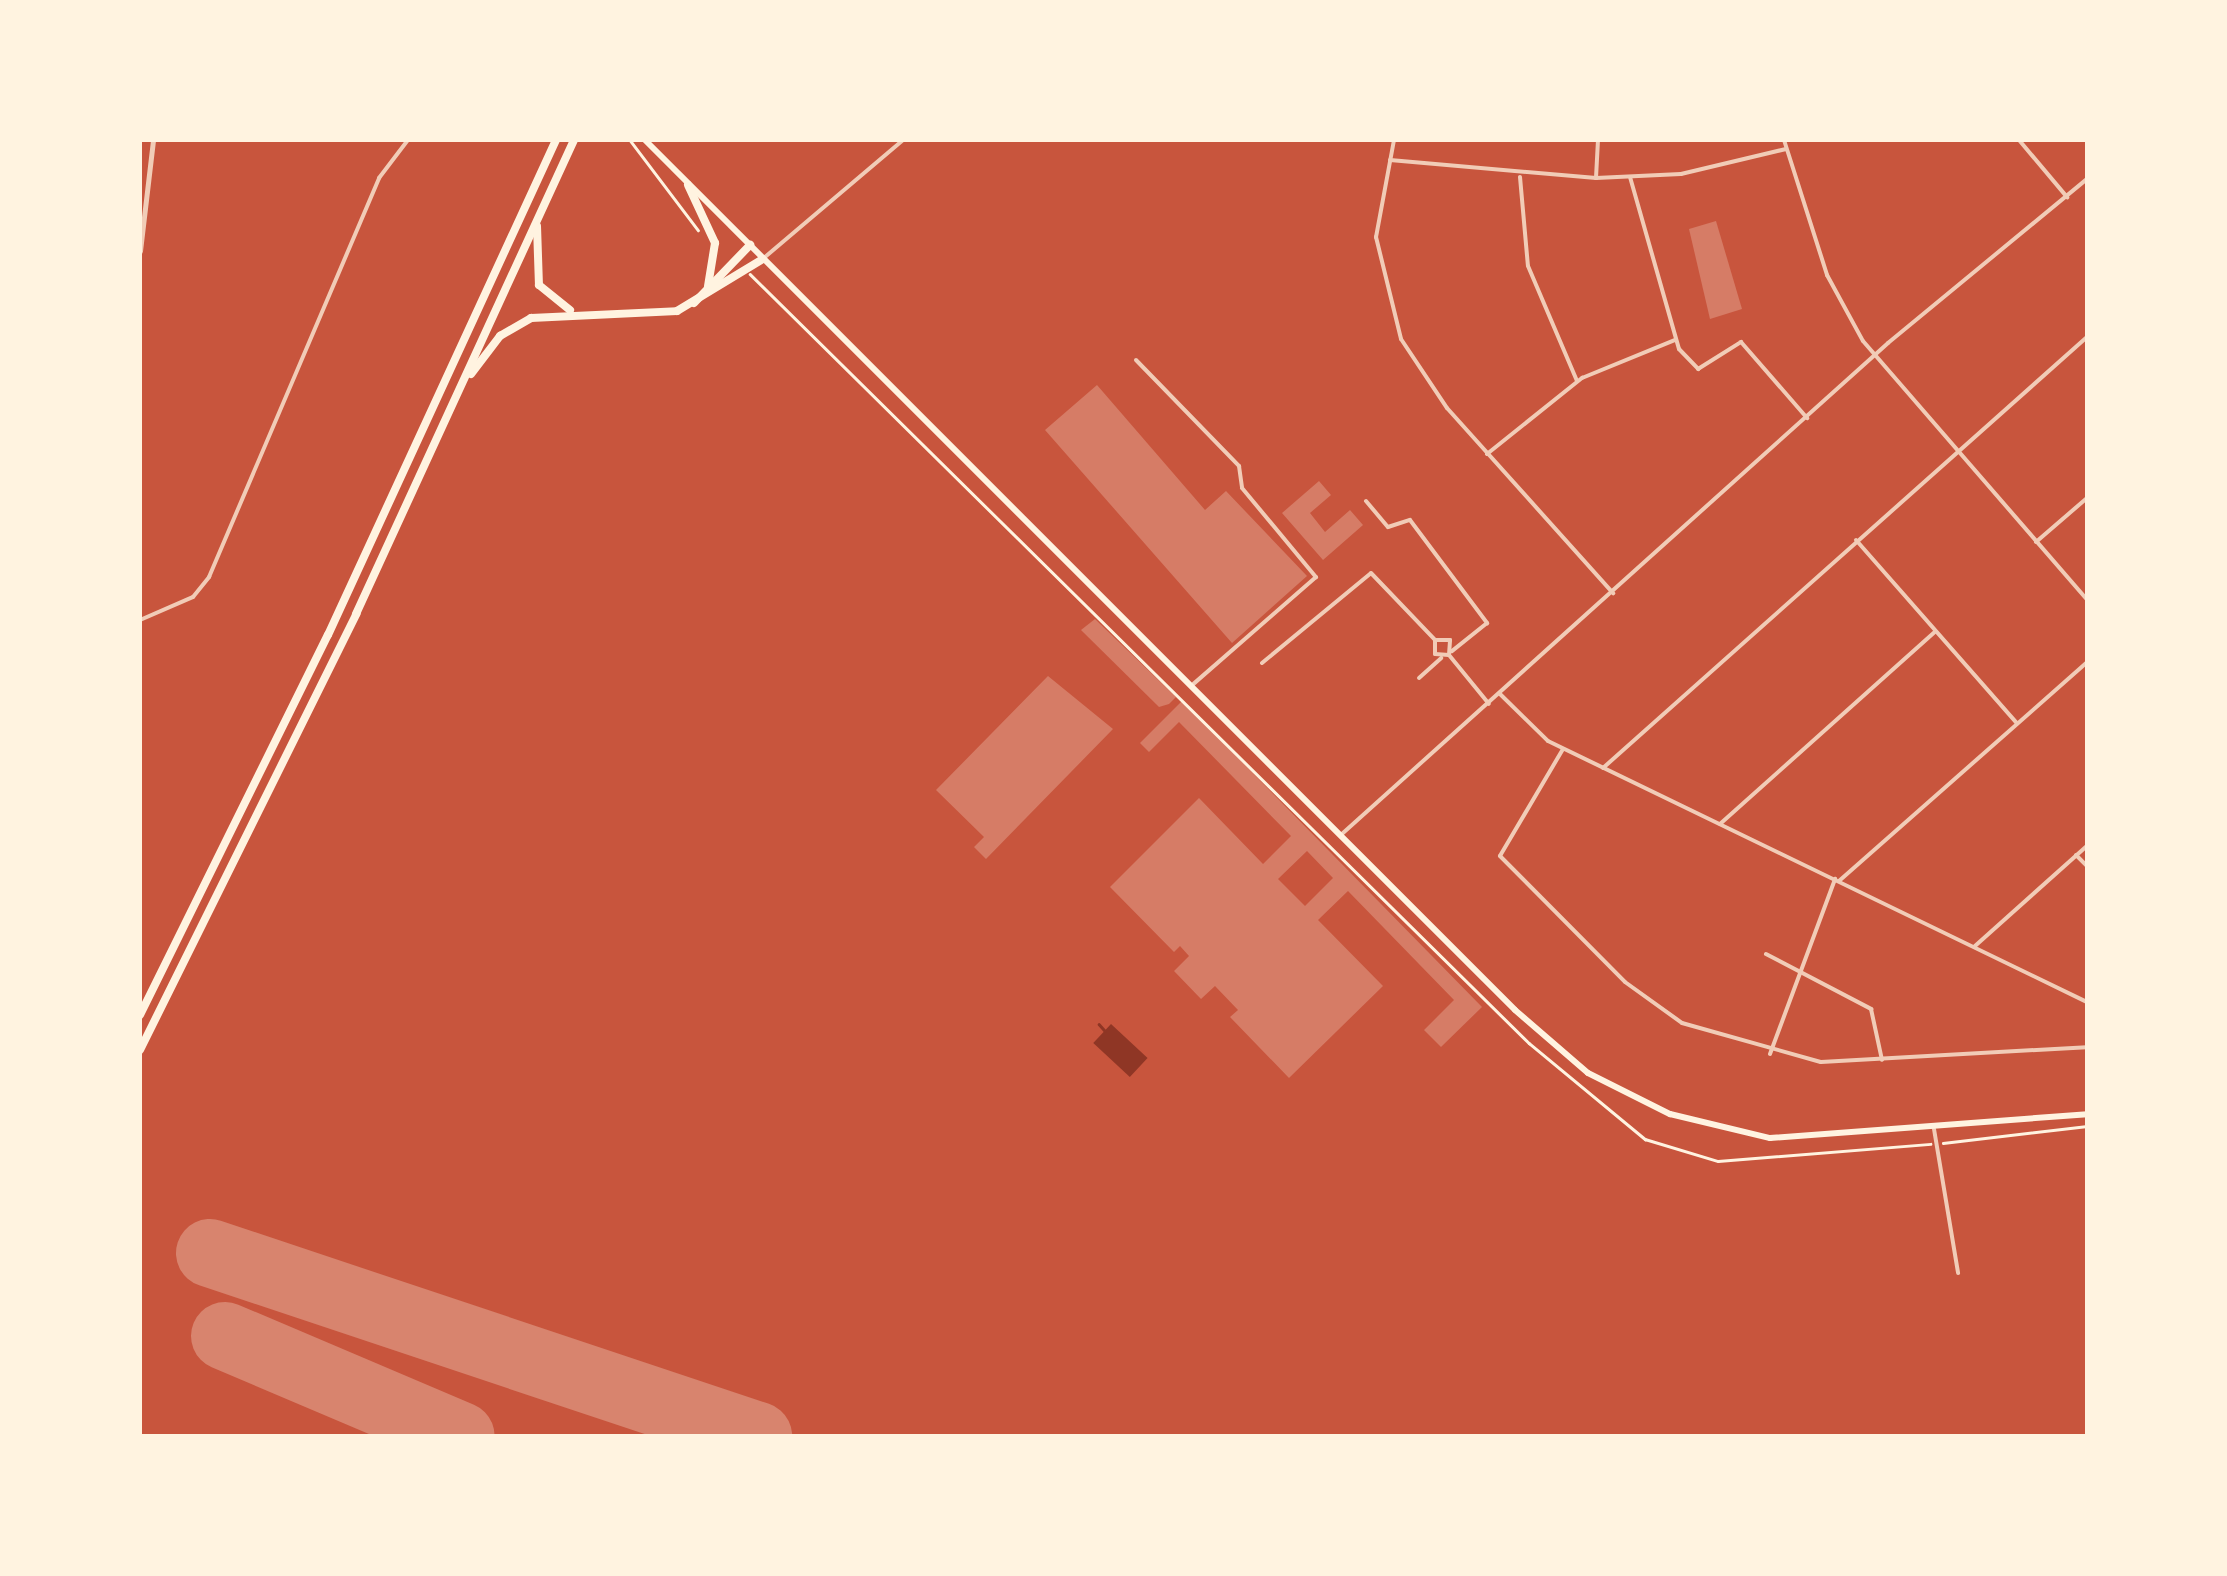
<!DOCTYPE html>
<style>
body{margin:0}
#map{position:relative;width:2227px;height:1576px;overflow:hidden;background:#c8553d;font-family:Roboto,sans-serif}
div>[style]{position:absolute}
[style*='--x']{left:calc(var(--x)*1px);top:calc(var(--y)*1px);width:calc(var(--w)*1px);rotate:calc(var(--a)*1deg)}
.water>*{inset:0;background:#8f3625;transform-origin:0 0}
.stream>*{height:2.5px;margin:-1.25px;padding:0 1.25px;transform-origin:1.25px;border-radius:1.25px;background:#8f3625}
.runway>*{height:68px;margin:-34px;padding:0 34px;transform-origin:34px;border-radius:34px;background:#d8846e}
.building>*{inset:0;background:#d67c66}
.path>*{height:2.5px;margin:-1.25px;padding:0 1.25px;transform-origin:1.25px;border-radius:1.25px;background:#fff3e0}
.minor>*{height:4px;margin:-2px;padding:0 2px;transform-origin:2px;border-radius:2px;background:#f1ccb7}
.tertiary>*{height:5px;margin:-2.5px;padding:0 2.5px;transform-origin:2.5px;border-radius:2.5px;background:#f1ccb7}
.secondary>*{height:6px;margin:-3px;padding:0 3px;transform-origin:3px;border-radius:3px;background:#fff3e0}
.motorway>*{height:8px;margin:-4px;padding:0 4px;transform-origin:4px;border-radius:4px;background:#fff3e0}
span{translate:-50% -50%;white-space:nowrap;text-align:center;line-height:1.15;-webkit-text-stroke:10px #fff3e0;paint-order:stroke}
.frame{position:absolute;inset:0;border:142px solid #fff3e0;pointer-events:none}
</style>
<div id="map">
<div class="water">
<i style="left:1111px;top:1024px;width:50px;height:26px;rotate:43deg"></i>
</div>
<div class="stream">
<i style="--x:1099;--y:1024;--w:9;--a:49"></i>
</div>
<div class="runway">
<i style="--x:210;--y:1253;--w:578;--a:18.47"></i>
<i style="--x:225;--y:1336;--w:256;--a:23"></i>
</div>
<div class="building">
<i style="clip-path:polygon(1716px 221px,1742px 309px,1710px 319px,1689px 229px)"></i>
<i style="clip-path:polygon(1097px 385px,1205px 510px,1226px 491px,1307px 576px,1232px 643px,1045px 430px)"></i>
<i style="clip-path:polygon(1319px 481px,1331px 495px,1310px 513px,1325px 532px,1350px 510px,1363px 525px,1323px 560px,1282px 513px)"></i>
<i style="clip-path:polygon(1095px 619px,1176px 697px,1169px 704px,1159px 707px,1081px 630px)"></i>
<i style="clip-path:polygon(1048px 676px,1113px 729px,986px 859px,974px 847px,984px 837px,936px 790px)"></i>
<i style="clip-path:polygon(evenodd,1182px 701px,1482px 1007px,1441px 1047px,1424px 1030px,1454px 1000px,1348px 891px,1318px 920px,1383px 986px,1289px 1078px,1230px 1017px,1238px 1010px,1215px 986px,1201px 999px,1174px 971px,1189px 956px,1180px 946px,1174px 952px,1110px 887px,1199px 798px,1263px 864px,1291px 836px,1179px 722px,1149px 752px,1140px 743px,1182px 701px,1307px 851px,1333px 878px,1305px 906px,1278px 879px,1307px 851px)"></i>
</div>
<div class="path">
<i style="--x:630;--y:140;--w:113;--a:52.9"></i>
<i style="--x:750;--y:274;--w:1095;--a:44.63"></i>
<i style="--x:1529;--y:1043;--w:151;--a:39.6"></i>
<i style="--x:1645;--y:1139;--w:76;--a:16.8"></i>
<i style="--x:1718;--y:1161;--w:213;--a:-4.6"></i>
<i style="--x:1943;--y:1143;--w:145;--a:-6.7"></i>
</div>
<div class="minor">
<i style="--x:1394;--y:140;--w:99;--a:100.5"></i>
<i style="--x:1376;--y:237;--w:105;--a:76.2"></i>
<i style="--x:1401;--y:339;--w:83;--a:56.3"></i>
<i style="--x:1447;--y:408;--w:249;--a:48.1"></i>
<i style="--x:1784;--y:140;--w:142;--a:72.3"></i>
<i style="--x:1827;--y:275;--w:75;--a:61.4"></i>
<i style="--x:1863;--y:341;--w:342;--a:49.1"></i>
<i style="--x:2019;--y:140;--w:75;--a:49.9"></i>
<i style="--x:1390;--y:160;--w:207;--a:5"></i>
<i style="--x:1596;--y:178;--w:85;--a:-2.7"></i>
<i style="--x:1681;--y:174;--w:108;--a:-13.4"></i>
<i style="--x:1520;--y:177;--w:89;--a:84.9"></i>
<i style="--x:1528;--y:266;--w:125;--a:66.9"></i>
<i style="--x:1630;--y:177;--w:179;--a:74.1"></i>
<i style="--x:1679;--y:349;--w:28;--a:46"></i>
<i style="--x:1698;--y:369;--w:51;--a:-32.1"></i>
<i style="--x:1741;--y:342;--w:101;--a:49"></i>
<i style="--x:1596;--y:178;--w:38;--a:-87"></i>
<i style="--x:765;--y:257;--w:181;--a:-40.3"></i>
<i style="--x:1136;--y:360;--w:148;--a:45.8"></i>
<i style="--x:1239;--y:466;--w:22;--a:82"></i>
<i style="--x:1242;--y:488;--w:116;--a:50.3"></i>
<i style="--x:1316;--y:577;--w:166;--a:138.9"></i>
<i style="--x:1487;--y:454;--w:122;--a:-38.7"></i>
<i style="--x:1582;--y:378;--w:100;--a:-22.2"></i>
<i style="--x:1366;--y:501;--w:34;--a:50"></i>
<i style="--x:1388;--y:527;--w:23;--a:-18"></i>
<i style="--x:1410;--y:520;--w:129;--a:53.2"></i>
<i style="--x:1487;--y:623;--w:45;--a:141.3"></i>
<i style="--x:1856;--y:540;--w:244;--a:48.7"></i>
<i style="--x:2036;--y:542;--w:67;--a:-40.8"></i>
<i style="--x:140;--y:620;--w:58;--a:-23.5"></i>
<i style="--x:193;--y:597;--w:26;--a:-51"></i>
<i style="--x:209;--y:577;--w:434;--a:-66.9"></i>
<i style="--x:379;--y:178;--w:48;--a:-52.7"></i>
<i style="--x:1449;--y:655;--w:15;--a:-86"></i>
<i style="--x:1450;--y:640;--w:15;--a:180"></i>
<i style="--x:1435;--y:640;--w:14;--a:90"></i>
<i style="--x:1435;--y:654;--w:14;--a:4"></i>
<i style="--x:1449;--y:655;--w:63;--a:50.8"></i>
<i style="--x:1262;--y:663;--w:141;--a:-39.5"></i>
<i style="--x:1371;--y:573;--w:93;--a:46.3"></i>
<i style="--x:1419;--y:678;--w:30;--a:-42"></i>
<i style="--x:1500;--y:694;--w:67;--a:44.4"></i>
<i style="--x:1548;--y:741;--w:599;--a:25.84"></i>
<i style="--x:1563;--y:749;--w:124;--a:120.5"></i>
<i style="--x:1500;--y:856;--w:177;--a:45.2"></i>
<i style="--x:1625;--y:982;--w:70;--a:35.7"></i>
<i style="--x:1682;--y:1023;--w:144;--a:15.7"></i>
<i style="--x:1821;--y:1062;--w:266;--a:-3.2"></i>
<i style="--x:1603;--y:768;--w:648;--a:-41.68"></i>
<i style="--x:1720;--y:824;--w:288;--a:-41.8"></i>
<i style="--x:1343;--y:833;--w:733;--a:-41.96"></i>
<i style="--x:1888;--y:343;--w:258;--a:-39.5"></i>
<i style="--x:2076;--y:855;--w:16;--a:45"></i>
<i style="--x:1839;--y:881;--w:331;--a:-41.4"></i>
<i style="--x:1975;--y:946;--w:150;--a:-41.8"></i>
<i style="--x:1766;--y:954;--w:119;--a:27.6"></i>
<i style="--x:1871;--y:1009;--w:52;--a:77.8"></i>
<i style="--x:1770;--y:1054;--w:187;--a:-69.6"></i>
<i style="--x:1934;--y:1129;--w:146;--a:80.5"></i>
</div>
<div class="tertiary">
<i style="--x:140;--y:251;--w:112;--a:-83.3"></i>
</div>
<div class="secondary">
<i style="--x:645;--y:140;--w:1230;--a:45"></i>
<i style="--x:1515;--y:1010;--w:96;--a:40.8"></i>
<i style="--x:1588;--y:1073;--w:92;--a:26.6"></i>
<i style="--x:1670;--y:1114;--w:103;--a:13.5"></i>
<i style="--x:1770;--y:1138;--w:318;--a:-4.3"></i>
</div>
<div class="motorway">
<i style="--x:688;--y:185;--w:64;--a:65"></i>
<i style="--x:715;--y:243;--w:44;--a:99.2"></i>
<i style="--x:537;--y:226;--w:59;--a:88.1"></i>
<i style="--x:539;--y:285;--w:40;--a:39"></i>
<i style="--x:694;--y:303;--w:81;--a:-46"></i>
<i style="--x:471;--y:374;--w:48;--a:-52.7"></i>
<i style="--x:500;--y:336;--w:36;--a:-30"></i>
<i style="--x:531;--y:318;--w:146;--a:-2.7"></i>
<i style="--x:677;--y:311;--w:100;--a:-31.2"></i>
<i style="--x:140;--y:1015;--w:424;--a:-63.7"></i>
<i style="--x:328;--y:635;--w:545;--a:-65.27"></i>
<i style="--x:140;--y:1050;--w:487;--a:-63.6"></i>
<i style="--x:356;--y:614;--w:522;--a:-65.3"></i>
</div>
<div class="frame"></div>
</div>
